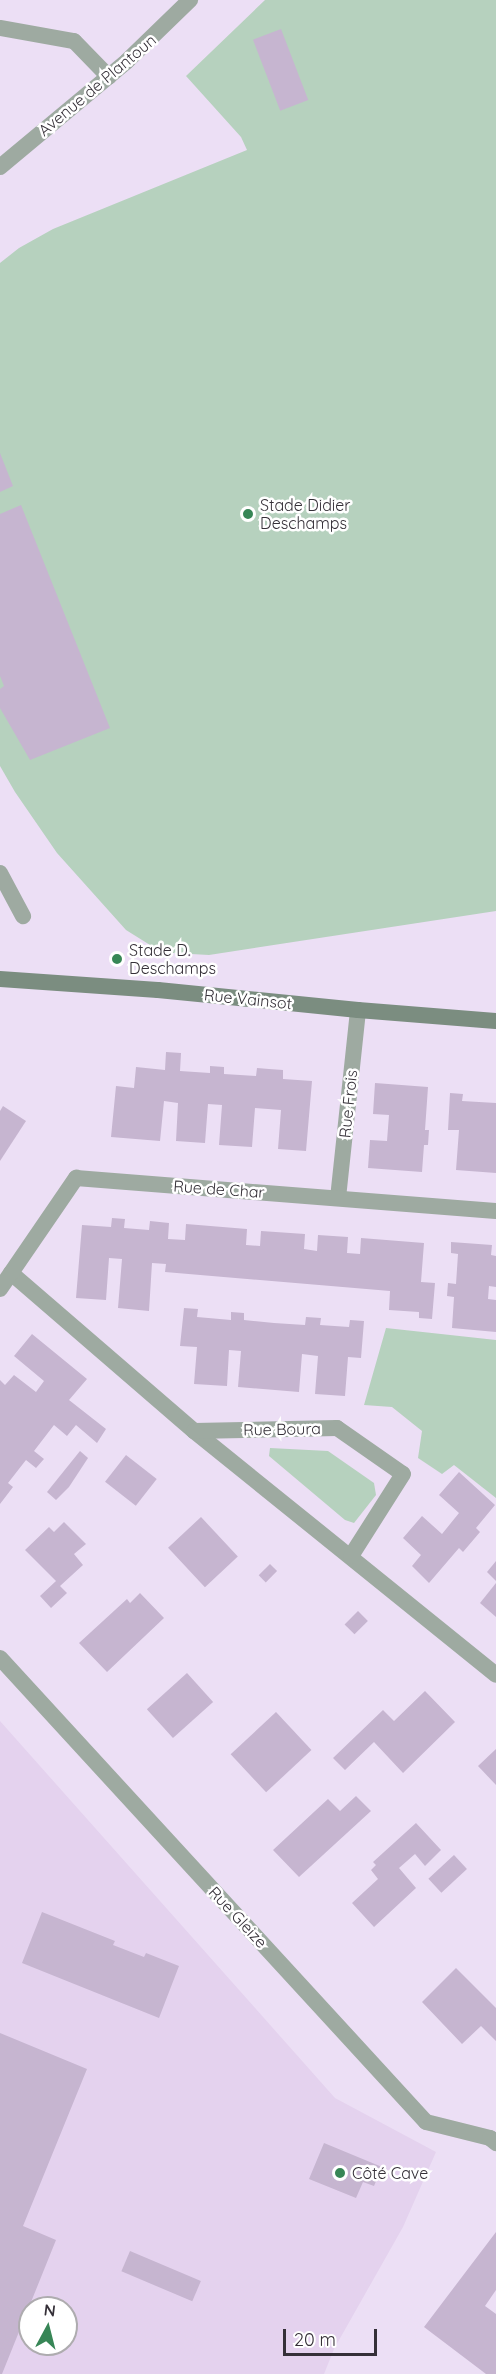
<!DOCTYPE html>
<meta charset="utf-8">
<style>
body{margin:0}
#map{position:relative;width:496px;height:2374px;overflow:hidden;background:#ecdff5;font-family:Quicksand,sans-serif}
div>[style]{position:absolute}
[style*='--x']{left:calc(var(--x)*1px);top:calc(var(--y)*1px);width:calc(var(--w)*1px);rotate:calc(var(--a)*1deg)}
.built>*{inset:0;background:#e4d2ee}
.green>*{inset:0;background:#b6d1be}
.building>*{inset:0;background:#c6b5d0;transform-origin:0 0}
.service>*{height:16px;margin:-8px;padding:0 8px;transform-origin:8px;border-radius:8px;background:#9eaaa1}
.minor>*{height:16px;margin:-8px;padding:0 8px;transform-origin:8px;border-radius:8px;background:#9eaaa1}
.tertiary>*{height:16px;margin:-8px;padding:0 8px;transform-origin:8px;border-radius:8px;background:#9eaaa1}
.secondary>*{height:16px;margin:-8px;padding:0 8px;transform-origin:8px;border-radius:8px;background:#7b8d80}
.dots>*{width:16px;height:16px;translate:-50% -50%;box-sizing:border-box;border:3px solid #fff;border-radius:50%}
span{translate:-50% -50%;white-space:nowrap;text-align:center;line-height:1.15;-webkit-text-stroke:5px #fff;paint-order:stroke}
.street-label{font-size:16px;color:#353038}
.poi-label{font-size:16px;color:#353038}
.left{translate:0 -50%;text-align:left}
.north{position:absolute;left:18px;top:2296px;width:60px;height:60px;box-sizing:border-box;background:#fff;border:2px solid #aeacaf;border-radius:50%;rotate:7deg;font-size:16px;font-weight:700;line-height:24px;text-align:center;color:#353038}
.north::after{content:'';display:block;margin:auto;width:21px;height:27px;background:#378656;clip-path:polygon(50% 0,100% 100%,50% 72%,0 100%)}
.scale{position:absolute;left:283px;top:2329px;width:94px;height:27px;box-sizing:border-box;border:3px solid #353038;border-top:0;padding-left:8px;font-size:18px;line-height:21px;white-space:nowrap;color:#353038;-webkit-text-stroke:4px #fff;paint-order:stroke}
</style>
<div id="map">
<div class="built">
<i style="clip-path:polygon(evenodd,0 1721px,335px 2098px,436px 2152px,403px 2227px,334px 2349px,324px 2374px,0 2374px,0 1721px,30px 2308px,66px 2308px,66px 2344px,30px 2344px,30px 2308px)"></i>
</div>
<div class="green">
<i style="clip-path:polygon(265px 0,496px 0,496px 911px,209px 955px,173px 953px,150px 945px,126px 930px,57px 853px,15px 792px,0 766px,0 263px,19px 248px,53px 229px,247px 150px,241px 137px,186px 76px)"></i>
<i style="clip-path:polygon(386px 1328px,496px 1340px,496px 1498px,454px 1465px,442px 1474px,418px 1458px,422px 1431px,392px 1407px,364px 1405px)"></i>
<i style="clip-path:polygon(270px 1448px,328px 1451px,374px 1483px,376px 1495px,354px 1523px,345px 1520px,269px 1456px)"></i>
</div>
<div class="building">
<i style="left:281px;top:29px;width:76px;height:30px;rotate:69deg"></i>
<i style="clip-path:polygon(0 453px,13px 486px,0 492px)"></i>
<i style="clip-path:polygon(21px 505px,110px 728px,30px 760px,0 708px,0 689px,4px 686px,0 676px,0 514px)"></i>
<i style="clip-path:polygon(166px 1052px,181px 1053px,180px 1071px,210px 1073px,210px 1066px,224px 1067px,224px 1074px,256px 1076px,257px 1068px,269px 1069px,283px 1070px,283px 1079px,312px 1081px,306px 1151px,278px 1149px,281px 1110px,255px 1108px,252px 1147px,219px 1145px,222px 1105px,208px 1104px,205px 1143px,176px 1141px,178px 1103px,164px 1101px,160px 1141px,111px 1137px,116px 1086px,134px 1088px,136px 1067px,165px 1070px)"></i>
<i style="clip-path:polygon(375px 1083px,428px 1087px,425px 1130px,429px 1130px,428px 1145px,424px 1145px,422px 1172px,368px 1168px,370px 1140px,387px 1141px,389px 1115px,373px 1114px)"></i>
<i style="clip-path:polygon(450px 1093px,463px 1094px,462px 1101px,496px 1103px,496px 1173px,456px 1170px,459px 1130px,448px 1130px)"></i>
<i style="clip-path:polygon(3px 1106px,26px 1121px,0 1161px,0 1111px)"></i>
<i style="clip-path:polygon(112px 1218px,125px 1219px,124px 1228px,149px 1230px,150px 1221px,169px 1223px,168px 1239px,185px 1240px,186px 1224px,247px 1229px,246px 1245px,260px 1246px,261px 1231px,305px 1234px,304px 1249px,317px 1251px,318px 1235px,348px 1237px,347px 1253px,360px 1254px,361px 1238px,424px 1243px,421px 1282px,435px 1283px,432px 1319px,419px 1318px,419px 1312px,389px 1310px,390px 1291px,165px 1272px,166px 1264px,152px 1263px,149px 1311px,118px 1308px,122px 1259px,109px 1258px,106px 1300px,76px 1298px,82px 1225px,111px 1227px)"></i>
<i style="clip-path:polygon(451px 1242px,492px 1245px,491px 1255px,496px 1256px,496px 1287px,489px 1286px,488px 1299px,496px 1300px,496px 1332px,452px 1328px,454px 1297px,447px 1296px,448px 1283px,456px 1284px,458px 1254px,451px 1253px)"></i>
<i style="clip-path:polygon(184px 1308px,198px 1309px,197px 1317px,231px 1320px,231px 1312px,244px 1313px,244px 1320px,274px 1323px,305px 1325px,306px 1317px,321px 1318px,320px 1325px,349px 1327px,350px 1320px,364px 1321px,361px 1358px,348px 1357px,345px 1396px,315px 1394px,318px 1356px,302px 1354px,299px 1392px,238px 1387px,241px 1351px,229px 1350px,227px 1386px,194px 1384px,197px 1347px,180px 1346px)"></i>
<i style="clip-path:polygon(32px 1334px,87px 1379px,69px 1400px,106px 1429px,97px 1443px,76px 1425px,67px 1436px,54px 1425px,34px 1451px,44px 1459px,36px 1468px,26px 1460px,8px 1483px,13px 1487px,0 1504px,0 1380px,5px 1385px,14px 1375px,36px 1392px,44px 1381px,14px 1356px)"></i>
<i style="clip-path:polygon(80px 1451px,88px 1458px,69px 1487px,56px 1500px,47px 1492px)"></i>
<i style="left:126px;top:1455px;width:39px;height:34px;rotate:38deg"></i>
<i style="clip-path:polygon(459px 1472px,495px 1505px,476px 1528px,480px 1532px,463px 1552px,459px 1548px,429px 1583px,412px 1566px,421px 1555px,403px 1538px,422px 1516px,442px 1534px,459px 1513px,439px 1495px)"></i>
<i style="left:201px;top:1517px;width:54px;height:45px;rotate:47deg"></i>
<i style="clip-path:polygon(64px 1522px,86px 1544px,74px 1554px,83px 1565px,60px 1586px,67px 1593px,51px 1608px,40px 1596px,56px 1581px,25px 1550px,49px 1527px,54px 1532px)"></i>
<i style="clip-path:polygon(496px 1561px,496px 1581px,487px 1572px)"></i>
<i style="left:270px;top:1564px;width:10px;height:16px;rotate:45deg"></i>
<i style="clip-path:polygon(496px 1583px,496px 1617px,480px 1603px)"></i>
<i style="clip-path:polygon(140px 1593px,164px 1618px,107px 1672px,79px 1643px,127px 1599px,130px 1603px)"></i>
<i style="left:358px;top:1611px;width:14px;height:19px;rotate:45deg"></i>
<i style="left:187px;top:1673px;width:39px;height:54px;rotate:48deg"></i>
<i style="clip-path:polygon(425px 1691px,455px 1722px,403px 1773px,374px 1742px,345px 1770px,333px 1758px,383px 1710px,394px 1721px)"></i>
<i style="left:276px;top:1712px;width:52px;height:62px;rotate:47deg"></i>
<i style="clip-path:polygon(496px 1749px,496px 1785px,478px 1766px)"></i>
<i style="clip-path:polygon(356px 1796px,371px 1811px,299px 1877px,273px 1850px,328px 1799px,340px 1811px)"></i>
<i style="clip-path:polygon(416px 1823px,441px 1850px,425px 1866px,415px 1854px,399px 1868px,416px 1888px,374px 1927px,352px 1903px,378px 1879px,371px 1870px,376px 1865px,373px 1862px)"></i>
<i style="left:454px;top:1855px;width:19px;height:35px;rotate:47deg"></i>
<i style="clip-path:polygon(42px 1912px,115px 1941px,113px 1945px,144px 1957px,146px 1953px,179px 1966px,159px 2018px,22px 1963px)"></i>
<i style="clip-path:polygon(456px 1968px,496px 2008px,496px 2041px,481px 2026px,462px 2044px,422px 2002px)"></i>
<i style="clip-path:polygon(0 2033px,87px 2069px,23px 2226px,56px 2240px,2px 2374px,0 2374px)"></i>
<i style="clip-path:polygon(324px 2143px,382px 2167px,374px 2186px,363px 2182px,356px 2198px,309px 2179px)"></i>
<i style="clip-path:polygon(496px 2232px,496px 2290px,485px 2306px,496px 2314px,496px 2374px,486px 2374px,424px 2327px)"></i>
<i style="left:130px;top:2251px;width:77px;height:22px;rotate:23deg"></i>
</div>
<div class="service">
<i style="--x:0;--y:873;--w:49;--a:61.9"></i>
</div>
<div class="minor">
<i style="--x:0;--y:28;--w:75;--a:10"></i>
<i style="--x:74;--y:41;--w:50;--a:45.8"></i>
<i style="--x:338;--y:1198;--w:189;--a:-83.9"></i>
<i style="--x:11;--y:1273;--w:242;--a:40.8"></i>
<i style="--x:194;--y:1431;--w:388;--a:38.9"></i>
<i style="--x:0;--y:1289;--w:135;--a:-55.6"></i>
<i style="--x:76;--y:1178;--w:421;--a:4.5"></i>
<i style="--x:194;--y:1431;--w:143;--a:-1.2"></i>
<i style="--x:337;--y:1428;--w:80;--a:34.9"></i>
<i style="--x:403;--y:1474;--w:97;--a:122.4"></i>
<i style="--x:0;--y:1658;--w:630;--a:47.44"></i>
<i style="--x:426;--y:2122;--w:66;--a:14"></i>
<i style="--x:490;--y:2138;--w:8;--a:40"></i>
</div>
<div class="tertiary">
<i style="--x:0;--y:167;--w:165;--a:-39.8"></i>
<i style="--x:127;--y:61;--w:88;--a:-44.1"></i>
</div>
<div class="secondary">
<i style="--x:0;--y:979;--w:158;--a:4"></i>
<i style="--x:158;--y:990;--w:201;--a:5.7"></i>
<i style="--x:358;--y:1010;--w:138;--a:4.6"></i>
</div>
<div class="dots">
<i style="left:248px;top:514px;background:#378656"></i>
<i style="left:117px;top:959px;background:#378656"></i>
<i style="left:340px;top:2173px;background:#378656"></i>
</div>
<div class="street-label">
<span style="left:97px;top:85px;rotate:-40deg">Avenue de Plantoun</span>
<span style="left:248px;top:999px;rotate:6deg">Rue Vainsot</span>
<span style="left:348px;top:1104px;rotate:-84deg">Rue Frois</span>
<span style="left:219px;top:1189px;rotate:4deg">Rue de Char</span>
<span style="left:282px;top:1429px;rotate:-1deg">Rue Boura</span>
<span style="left:238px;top:1917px;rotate:47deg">Rue Gleize</span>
</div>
<div class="poi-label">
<span class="left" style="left:260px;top:514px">Stade Didier<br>Deschamps</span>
<span class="left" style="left:129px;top:959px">Stade D.<br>Deschamps</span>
<span class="left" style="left:352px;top:2173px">Côté Cave</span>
</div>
<div class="north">N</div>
<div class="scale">20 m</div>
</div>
